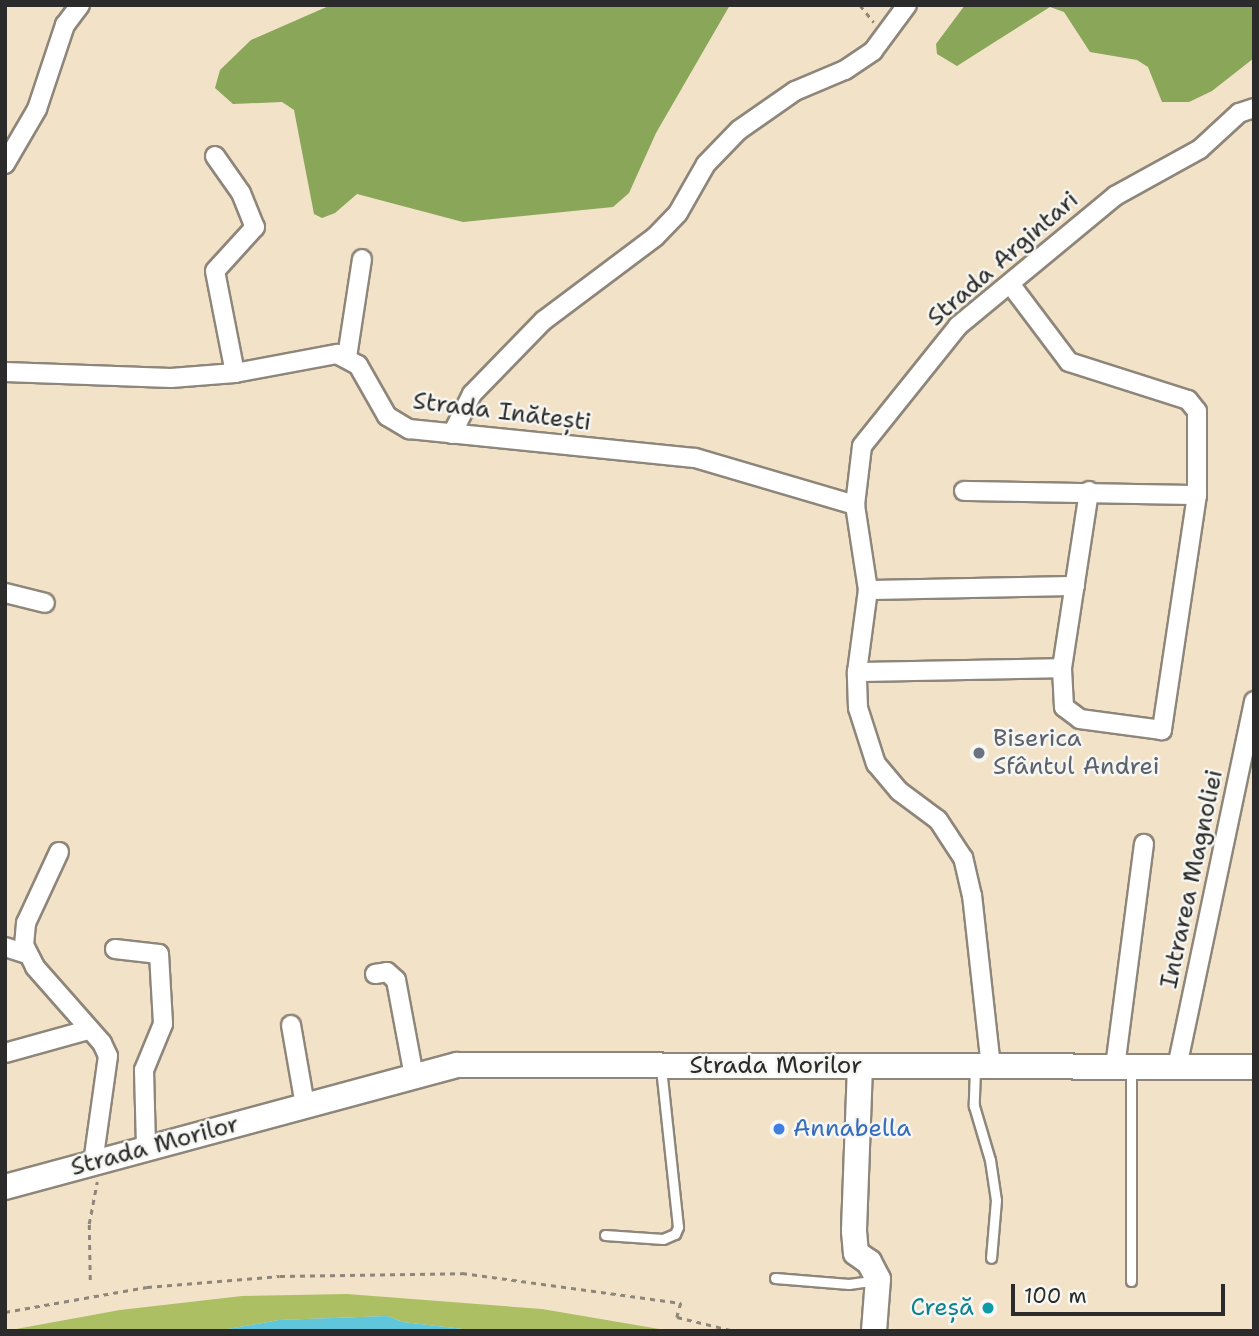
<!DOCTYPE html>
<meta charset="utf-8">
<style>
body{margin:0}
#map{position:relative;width:1259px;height:1336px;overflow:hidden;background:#f2e2c8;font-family:"Shantell Sans",sans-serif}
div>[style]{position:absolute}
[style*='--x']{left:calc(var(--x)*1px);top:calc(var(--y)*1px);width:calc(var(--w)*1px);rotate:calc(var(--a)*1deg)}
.green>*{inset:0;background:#acbf63}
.forest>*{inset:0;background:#89a659}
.water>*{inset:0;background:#5fc6db}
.path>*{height:2.5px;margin-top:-1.25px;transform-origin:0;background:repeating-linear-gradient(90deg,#8e867a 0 5px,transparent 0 10px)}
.roads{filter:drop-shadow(2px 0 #8e867a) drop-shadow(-2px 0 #8e867a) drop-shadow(0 2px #8e867a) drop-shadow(0 -2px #8e867a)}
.lane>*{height:9px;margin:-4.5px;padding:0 4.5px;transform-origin:4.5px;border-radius:4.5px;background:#fff}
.street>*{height:18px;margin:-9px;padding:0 9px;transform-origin:9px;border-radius:9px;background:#fff}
.secondary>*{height:24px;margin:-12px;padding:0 12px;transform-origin:12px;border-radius:12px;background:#fff}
.dots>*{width:19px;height:19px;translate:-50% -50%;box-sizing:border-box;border:4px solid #f6f6f2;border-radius:50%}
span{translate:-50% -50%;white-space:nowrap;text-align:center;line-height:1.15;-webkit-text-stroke:5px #f6f6f2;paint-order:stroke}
.street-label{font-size:24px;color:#2b2b2b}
.worship-label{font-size:24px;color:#5b616d}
.left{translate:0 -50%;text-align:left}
.shop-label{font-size:24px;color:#366cbe}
.culture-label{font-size:24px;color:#0d838f}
.right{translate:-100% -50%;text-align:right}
.frame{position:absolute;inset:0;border:7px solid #2b2b2b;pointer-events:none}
.scale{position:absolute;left:1011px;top:1284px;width:214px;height:32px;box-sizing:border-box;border:4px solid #2b2b2b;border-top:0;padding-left:9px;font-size:21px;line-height:24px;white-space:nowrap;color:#2b2b2b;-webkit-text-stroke:5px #f6f6f2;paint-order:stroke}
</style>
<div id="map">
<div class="green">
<i style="clip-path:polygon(347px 1294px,542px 1309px,671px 1331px,480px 1331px,403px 1322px,387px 1316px,279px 1320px,217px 1331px,5px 1331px,120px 1310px,242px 1296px)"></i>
</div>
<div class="forest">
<i style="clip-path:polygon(331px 5px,730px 5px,656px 133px,629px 193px,613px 207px,463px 222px,357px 194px,335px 213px,322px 218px,314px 214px,294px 110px,282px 102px,233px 104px,215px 88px,220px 70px,251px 40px)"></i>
<i style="clip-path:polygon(965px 5px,1254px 5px,1254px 58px,1212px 91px,1189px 102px,1162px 102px,1148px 67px,1137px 60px,1090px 52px,1064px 12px,1050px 7px,957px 66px,937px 54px,936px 44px)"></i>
</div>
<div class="water">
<i style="clip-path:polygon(387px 1316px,403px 1322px,480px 1331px,217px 1331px,279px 1320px)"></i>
</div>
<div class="path">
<i style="--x:860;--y:5;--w:22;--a:51"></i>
<i style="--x:90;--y:1280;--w:56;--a:-91"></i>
<i style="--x:89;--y:1224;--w:43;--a:-79.2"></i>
<i style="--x:5;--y:1312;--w:144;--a:-10"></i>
<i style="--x:147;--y:1287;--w:133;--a:-4.7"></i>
<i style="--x:280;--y:1276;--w:182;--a:-0.9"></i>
<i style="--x:462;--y:1273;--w:221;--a:7.8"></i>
<i style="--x:681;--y:1303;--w:15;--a:106"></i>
<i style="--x:677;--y:1317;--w:60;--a:13.6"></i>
</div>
<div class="roads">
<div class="lane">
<i style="--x:975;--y:1068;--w:38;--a:92"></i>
<i style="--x:974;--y:1106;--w:56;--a:73.5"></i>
<i style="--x:990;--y:1160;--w:40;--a:81.5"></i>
<i style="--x:996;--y:1200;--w:58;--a:94.9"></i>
<i style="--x:605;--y:1235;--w:58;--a:3.9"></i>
<i style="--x:663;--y:1239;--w:13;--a:-23"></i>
<i style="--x:675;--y:1234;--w:8;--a:-67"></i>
<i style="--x:678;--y:1227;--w:161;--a:-96.1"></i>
<i style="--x:775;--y:1278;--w:74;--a:4.6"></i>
<i style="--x:849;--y:1284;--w:28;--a:-8"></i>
<i style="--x:1131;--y:1281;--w:212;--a:-90"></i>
</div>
<div class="street">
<i style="--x:215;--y:156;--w:45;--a:54.9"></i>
<i style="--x:241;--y:193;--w:37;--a:68"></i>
<i style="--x:255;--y:227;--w:59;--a:132.3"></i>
<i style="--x:215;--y:271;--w:104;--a:78.9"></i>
<i style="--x:5;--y:164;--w:64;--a:-59.8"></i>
<i style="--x:37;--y:109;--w:89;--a:-71.6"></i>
<i style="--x:65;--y:25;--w:25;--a:-53"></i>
<i style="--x:1011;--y:285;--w:96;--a:53"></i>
<i style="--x:1069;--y:362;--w:125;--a:17.7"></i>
<i style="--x:1188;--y:400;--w:14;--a:51"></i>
<i style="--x:1197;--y:411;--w:84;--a:90"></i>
<i style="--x:1197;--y:495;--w:238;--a:98.5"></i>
<i style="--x:1162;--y:730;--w:83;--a:-172.4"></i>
<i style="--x:1080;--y:719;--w:20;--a:-143"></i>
<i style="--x:1064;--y:707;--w:39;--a:-93"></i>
<i style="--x:1062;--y:668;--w:179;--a:-81.3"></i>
<i style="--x:347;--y:357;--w:99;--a:-81.3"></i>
<i style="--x:5;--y:372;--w:166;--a:2.1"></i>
<i style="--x:171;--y:378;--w:64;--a:-4.5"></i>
<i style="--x:235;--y:373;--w:104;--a:-10.6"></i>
<i style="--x:337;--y:354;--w:24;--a:28"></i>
<i style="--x:358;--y:365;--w:59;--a:60.4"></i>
<i style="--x:387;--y:416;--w:26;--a:31"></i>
<i style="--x:409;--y:429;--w:287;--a:5.8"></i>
<i style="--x:695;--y:458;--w:167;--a:16.4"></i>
<i style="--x:452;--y:434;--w:45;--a:-63.4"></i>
<i style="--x:472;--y:394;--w:102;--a:-45.8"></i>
<i style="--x:543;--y:321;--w:140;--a:-36.9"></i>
<i style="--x:655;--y:237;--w:33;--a:-46"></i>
<i style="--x:678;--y:213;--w:56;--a:-60.3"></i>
<i style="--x:706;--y:164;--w:47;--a:-45.9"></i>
<i style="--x:739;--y:130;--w:68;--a:-34.9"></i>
<i style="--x:795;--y:91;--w:54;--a:-22.8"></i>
<i style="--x:845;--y:70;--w:34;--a:-34"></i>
<i style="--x:873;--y:51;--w:57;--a:-53.5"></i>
<i style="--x:964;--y:491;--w:233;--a:1"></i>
<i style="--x:868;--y:590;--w:207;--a:-1.1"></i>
<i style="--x:5;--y:593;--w:41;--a:14"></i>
<i style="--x:857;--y:672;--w:205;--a:-1.1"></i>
<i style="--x:59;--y:852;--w:78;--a:114.9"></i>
<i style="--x:26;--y:923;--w:22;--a:95"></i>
<i style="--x:24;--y:945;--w:25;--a:63"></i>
<i style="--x:35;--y:967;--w:101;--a:48.6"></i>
<i style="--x:102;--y:1043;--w:14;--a:65"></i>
<i style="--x:108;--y:1056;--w:108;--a:98"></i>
<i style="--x:5;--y:947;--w:22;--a:18"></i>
<i style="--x:115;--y:949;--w:44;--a:6.5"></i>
<i style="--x:159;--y:954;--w:70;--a:86.7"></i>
<i style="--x:163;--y:1024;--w:50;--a:112.4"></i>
<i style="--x:144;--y:1070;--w:79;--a:88.5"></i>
<i style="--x:375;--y:974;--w:12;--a:-9"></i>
<i style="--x:387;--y:972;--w:12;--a:42"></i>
<i style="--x:396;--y:980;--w:98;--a:79.4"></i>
<i style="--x:291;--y:1025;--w:81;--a:80.1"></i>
<i style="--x:5;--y:1053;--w:86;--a:-15.5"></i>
<i style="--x:991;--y:1067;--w:172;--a:-96.3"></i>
<i style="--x:972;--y:896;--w:39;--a:-103"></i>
<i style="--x:963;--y:858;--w:45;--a:-123.3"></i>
<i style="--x:938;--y:820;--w:49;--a:-143.4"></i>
<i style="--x:899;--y:791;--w:35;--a:-130"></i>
<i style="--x:876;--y:764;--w:59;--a:-107.8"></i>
<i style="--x:858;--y:708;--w:36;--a:-92"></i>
<i style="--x:857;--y:672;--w:83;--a:-82.4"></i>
<i style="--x:868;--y:590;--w:86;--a:-98.7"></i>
<i style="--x:855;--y:505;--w:59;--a:-83.2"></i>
<i style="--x:862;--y:446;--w:154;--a:-51.3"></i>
<i style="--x:958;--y:326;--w:204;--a:-39.6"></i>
<i style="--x:1115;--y:196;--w:97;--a:-28.9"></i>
<i style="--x:1200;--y:149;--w:53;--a:-42.7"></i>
<i style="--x:1239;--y:113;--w:16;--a:-18"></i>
<i style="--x:1115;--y:1067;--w:225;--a:-82.6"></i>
<i style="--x:1177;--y:1067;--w:374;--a:-78.1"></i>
</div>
<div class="secondary">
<i style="--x:860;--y:1066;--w:165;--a:92.1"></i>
<i style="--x:854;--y:1231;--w:22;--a:85"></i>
<i style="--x:856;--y:1253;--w:16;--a:35"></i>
<i style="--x:869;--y:1262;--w:19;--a:62"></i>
<i style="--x:878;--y:1279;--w:52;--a:94.4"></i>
<i style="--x:5;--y:1187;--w:468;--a:-15.1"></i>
<i style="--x:457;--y:1065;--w:797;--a:0.14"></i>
</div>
</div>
<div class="dots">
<i style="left:979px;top:753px;background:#6b7280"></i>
<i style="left:779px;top:1129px;background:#3f7fe0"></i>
<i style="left:988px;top:1308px;background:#0f9aa8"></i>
</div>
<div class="street-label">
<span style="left:1003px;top:259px;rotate:-41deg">Strada Argintari</span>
<span style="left:502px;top:412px;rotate:7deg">Strada Inătești</span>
<span style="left:1192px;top:879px;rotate:-78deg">Intrarea Magnoliei</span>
<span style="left:776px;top:1066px">Strada Morilor</span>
<span style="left:155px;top:1146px;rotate:-15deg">Strada Morilor</span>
</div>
<div class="worship-label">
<span class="left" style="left:993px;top:753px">Biserica<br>Sfântul Andrei</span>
</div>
<div class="shop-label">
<span class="left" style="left:793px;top:1129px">Annabella</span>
</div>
<div class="culture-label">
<span class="right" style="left:974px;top:1308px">Creșă</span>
</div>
<div class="frame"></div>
<div class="scale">100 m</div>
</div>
